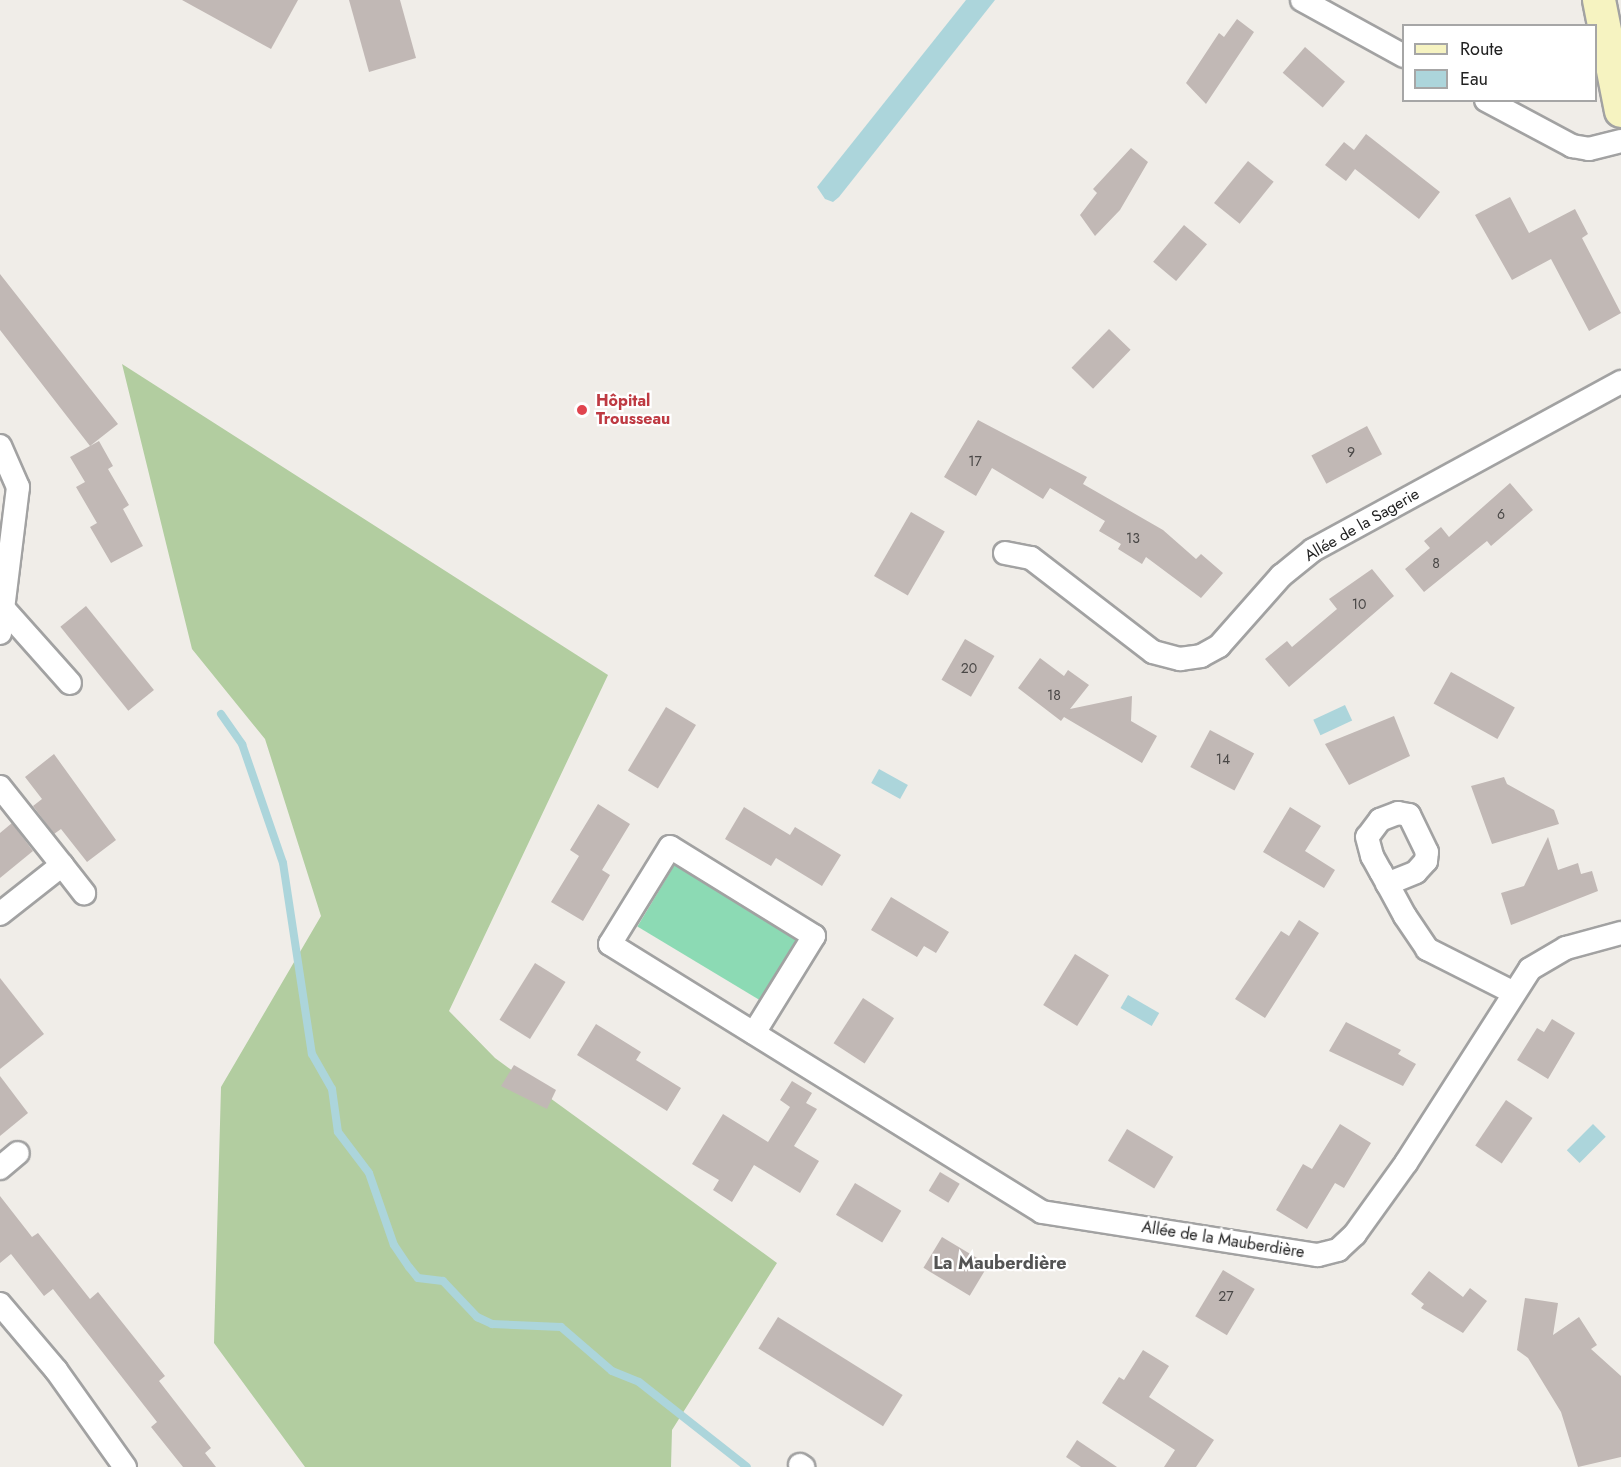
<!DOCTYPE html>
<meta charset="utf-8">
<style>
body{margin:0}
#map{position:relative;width:1621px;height:1467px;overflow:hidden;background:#f0ede8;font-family:Jost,sans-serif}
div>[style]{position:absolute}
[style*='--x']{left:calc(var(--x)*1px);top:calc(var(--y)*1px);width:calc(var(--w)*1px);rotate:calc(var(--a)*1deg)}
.forest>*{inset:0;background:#b2cda0}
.pitch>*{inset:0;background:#8cdab4;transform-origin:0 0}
.water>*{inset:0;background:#acd5db;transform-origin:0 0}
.stream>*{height:8px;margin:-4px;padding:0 4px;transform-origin:4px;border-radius:4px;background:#acd5db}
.building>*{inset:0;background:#c1b8b5;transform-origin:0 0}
.roads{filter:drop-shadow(2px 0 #a2a2a2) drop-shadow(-2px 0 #a2a2a2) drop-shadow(0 2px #a2a2a2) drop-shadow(0 -2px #a2a2a2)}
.street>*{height:22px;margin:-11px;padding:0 11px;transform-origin:11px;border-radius:11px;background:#fff}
.secondary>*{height:32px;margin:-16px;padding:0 16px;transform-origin:16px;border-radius:16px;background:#f6f3c1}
.dots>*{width:16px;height:16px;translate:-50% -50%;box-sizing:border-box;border:3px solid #fff;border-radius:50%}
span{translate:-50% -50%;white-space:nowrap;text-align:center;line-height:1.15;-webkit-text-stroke:4.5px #fff;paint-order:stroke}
.number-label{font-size:14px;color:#494746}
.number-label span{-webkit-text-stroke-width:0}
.health-label{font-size:16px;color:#be3a42;font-weight:700}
.left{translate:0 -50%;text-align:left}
.street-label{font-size:16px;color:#212121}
.neighbourhood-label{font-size:18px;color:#545454;font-weight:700}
.legend{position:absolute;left:1402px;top:24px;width:195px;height:78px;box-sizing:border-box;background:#fff;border:2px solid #a6a6a6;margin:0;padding:8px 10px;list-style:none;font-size:18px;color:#212121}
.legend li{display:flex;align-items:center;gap:12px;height:30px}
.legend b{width:30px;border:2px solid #a6a6a6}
</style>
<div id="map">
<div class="forest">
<i style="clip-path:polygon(122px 364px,608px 675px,449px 1011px,495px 1058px,777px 1263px,672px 1430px,671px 1467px,305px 1467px,214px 1343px,221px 1087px,321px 916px,265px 739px,192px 649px)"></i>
</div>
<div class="pitch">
<i style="left:675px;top:864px;width:143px;height:73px;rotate:31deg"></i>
</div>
<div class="water">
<i style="clip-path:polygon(966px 0,995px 0,839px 197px,833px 202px,825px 199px,817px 187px)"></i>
<i style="left:1345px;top:705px;width:17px;height:35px;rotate:65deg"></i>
<i style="left:879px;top:769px;width:33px;height:16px;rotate:29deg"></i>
<i style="left:1128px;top:995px;width:36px;height:15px;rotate:30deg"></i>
<i style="left:1593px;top:1124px;width:18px;height:37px;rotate:45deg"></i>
</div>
<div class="stream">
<i style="--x:221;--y:714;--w:37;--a:55"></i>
<i style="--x:242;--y:744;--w:126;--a:71"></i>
<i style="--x:283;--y:863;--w:193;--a:81.4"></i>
<i style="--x:312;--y:1054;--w:40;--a:60.3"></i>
<i style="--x:332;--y:1089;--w:43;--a:82.1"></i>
<i style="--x:338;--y:1132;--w:51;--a:52.9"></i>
<i style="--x:369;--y:1173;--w:76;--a:70.9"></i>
<i style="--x:394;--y:1245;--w:27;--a:56"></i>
<i style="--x:409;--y:1267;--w:14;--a:51"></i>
<i style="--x:418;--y:1278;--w:25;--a:7"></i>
<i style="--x:443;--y:1281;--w:50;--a:46.6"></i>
<i style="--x:477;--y:1317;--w:17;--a:25"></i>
<i style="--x:492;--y:1324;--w:69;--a:2.5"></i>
<i style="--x:561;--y:1327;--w:67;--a:40.8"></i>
<i style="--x:612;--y:1371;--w:29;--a:22"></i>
<i style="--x:639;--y:1382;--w:137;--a:38.2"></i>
</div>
<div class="building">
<i style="clip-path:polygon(182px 0,298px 0,271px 49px)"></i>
<i style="clip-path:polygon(349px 0,400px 0,416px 58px,369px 72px)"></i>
<i style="clip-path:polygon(1237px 19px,1254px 32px,1206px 104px,1186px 83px,1219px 33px,1224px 37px)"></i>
<i style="left:1305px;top:47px;width:53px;height:34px;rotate:41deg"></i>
<i style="clip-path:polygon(1366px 134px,1440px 192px,1419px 219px,1355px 169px,1346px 181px,1325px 165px,1344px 142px,1354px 150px)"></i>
<i style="clip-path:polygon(1131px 148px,1148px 162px,1120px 210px,1095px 236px,1080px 215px,1097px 193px,1093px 189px)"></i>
<i style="left:1248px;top:161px;width:33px;height:54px;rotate:39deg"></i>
<i style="clip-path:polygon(1510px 197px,1529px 233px,1575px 209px,1588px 234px,1582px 238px,1621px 313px,1589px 331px,1551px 259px,1512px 280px,1475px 215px)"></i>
<i style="left:1184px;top:225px;width:30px;height:48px;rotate:40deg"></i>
<i style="clip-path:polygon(0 274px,118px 424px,90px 446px,99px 441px,113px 466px,108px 469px,129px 505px,123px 509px,143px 546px,111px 563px,90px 527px,97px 523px,76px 487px,85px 482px,70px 457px,90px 446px,0 330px)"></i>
<i style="left:1109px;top:329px;width:30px;height:54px;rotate:44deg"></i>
<i style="clip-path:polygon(978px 420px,1087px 477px,1083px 484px,1163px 530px,1196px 559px,1201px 554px,1223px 573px,1201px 598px,1146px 557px,1142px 564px,1118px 549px,1121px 544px,1099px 531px,1105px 521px,1050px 488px,1043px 499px,992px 468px,976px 496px,944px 477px)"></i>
<i style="left:1367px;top:426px;width:32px;height:63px;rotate:62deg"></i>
<i style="clip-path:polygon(1510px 483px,1533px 510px,1491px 546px,1487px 541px,1424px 592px,1405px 569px,1430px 548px,1424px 541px,1441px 527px,1449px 537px)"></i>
<i style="left:911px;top:512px;width:39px;height:74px;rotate:30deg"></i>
<i style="clip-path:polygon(1372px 569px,1394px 596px,1289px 687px,1265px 659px,1287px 641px,1292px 647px,1337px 609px,1329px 599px)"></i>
<i style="left:86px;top:606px;width:108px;height:33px;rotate:51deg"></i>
<i style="left:965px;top:639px;width:34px;height:47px;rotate:30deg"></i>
<i style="clip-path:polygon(1040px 658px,1064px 676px,1068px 670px,1089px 685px,1070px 709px,1132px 696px,1131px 721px,1157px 736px,1142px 763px,1064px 717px,1061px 721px,1018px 688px)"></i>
<i style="left:1451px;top:672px;width:73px;height:36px;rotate:29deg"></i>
<i style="left:666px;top:707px;width:35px;height:74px;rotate:31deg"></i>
<i style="clip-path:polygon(1394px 716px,1410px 756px,1349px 785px,1325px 744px)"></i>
<i style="left:1210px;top:730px;width:50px;height:42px;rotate:28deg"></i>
<i style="clip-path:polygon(54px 754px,116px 840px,87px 862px,61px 829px,54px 834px,33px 806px,42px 799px,25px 777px)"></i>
<i style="clip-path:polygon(1504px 777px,1507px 784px,1554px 810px,1559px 824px,1492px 844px,1471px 786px)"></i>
<i style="clip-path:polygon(598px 804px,630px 824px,602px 870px,610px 875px,583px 921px,551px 902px,579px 856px,570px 850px)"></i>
<i style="clip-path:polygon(744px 807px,790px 835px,795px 827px,841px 855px,822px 886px,776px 858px,771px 866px,725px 839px)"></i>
<i style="clip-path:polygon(1290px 807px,1321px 826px,1305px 851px,1335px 870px,1324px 888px,1263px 852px)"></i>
<i style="clip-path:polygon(12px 823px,33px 851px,0 878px,0 833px)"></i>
<i style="clip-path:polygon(1548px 837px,1558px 870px,1578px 863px,1581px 874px,1592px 871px,1598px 891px,1511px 925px,1501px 893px,1524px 886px)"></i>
<i style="clip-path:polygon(891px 897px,949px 932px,936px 953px,924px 946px,917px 957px,871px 930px)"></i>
<i style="clip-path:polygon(1299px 920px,1319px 933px,1265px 1018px,1235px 999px,1281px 931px,1289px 936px)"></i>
<i style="left:1075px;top:954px;width:40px;height:60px;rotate:32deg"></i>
<i style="left:535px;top:963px;width:36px;height:67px;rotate:32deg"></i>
<i style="clip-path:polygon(0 978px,44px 1034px,0 1069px)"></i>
<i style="left:863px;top:998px;width:37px;height:54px;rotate:33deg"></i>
<i style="clip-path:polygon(1552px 1019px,1575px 1033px,1548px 1079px,1517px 1060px,1537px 1028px,1544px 1032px)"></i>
<i style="clip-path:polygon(1346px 1022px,1401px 1050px,1398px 1054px,1416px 1064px,1403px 1086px,1329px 1051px)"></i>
<i style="clip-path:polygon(596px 1024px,641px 1052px,636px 1060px,681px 1088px,667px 1111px,577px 1055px)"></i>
<i style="clip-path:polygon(514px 1065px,556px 1090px,547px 1109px,501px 1086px)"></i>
<i style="clip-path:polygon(0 1076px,28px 1113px,0 1136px)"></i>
<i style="clip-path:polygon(792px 1081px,812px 1093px,806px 1103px,817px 1109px,794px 1146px,819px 1161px,800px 1193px,754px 1165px,732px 1202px,713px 1190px,719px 1180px,692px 1164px,723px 1114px,768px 1142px,790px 1107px,780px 1100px)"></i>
<i style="left:1506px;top:1100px;width:32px;height:55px;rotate:34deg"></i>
<i style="clip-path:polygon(1340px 1124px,1371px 1143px,1344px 1188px,1335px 1183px,1307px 1229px,1276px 1210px,1303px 1164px,1312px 1169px)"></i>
<i style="left:1127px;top:1129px;width:54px;height:37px;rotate:31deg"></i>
<i style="left:940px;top:1172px;width:23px;height:22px;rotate:31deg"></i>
<i style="left:855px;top:1183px;width:54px;height:37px;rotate:31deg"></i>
<i style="clip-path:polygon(0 1196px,32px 1237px,38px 1233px,90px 1299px,98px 1292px,165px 1376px,159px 1381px,211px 1448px,205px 1453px,216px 1467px,183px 1467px,151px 1427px,157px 1422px,53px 1289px,44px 1296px,11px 1254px,0 1263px)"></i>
<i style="left:942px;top:1237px;width:54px;height:36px;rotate:31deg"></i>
<i style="left:1223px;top:1270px;width:37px;height:54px;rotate:31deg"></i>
<i style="clip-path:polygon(1429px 1271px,1463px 1297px,1470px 1288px,1487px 1301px,1463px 1333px,1421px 1308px,1424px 1304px,1411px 1294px)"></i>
<i style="clip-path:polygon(1525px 1298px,1558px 1303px,1553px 1335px,1579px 1317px,1597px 1345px,1591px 1349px,1621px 1376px,1621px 1457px,1578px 1467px,1561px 1412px,1528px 1358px,1517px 1350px)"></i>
<i style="left:778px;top:1317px;width:147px;height:37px;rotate:32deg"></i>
<i style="clip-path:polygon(1143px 1350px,1169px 1366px,1149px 1397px,1214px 1440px,1196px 1467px,1164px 1467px,1175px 1450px,1102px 1403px,1119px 1377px,1124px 1380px)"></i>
<i style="clip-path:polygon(1077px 1440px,1117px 1467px,1081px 1467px,1066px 1457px)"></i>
</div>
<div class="roads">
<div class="street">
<i style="--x:1302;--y:0;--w:116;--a:28.8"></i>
<i style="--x:1486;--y:100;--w:98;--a:28.1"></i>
<i style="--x:1572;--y:146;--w:17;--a:10"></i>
<i style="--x:1589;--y:149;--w:33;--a:-14"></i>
<i style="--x:0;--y:446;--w:45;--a:66.3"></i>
<i style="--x:18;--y:487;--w:147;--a:97"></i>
<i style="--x:1005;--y:553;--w:26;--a:11"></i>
<i style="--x:1031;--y:558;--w:154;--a:37.6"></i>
<i style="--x:1153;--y:652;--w:28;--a:15"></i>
<i style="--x:1180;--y:659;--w:21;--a:-8"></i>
<i style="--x:1201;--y:656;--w:21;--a:-29"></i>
<i style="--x:1219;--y:646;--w:94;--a:-48.5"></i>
<i style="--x:1281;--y:576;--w:41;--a:-39.1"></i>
<i style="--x:1313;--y:550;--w:351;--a:-28.6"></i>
<i style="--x:4;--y:609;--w:99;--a:48.3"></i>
<i style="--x:0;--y:787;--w:100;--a:51.5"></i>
<i style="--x:62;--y:865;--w:79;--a:141.7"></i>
<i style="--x:62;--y:865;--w:36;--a:52"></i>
<i style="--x:1387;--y:884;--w:31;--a:-22"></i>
<i style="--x:1416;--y:872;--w:15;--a:-48"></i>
<i style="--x:1426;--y:861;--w:9;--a:-84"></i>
<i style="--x:1427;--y:852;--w:41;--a:-115.9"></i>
<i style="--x:1409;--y:815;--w:11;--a:-170"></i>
<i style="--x:1398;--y:813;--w:19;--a:159"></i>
<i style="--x:1380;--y:820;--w:21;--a:127"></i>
<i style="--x:1367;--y:837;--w:20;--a:75"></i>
<i style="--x:1372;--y:856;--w:18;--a:61"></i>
<i style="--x:1381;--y:872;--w:50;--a:61.4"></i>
<i style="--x:1405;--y:916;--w:40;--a:56"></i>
<i style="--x:1427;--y:949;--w:95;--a:26.8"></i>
<i style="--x:754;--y:1033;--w:114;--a:-58.3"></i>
<i style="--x:814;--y:936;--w:169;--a:-148.3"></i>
<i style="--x:670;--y:847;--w:114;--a:121.7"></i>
<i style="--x:610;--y:944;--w:508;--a:31.81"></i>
<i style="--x:1042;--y:1212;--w:279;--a:8.9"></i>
<i style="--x:1318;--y:1255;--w:21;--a:-14"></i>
<i style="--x:1338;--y:1250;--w:23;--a:-43"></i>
<i style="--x:1355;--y:1234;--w:87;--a:-54.3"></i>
<i style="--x:1406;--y:1163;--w:230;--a:-57.4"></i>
<i style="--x:1530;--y:969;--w:42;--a:-30.3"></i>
<i style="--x:1566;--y:948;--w:57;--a:-15.3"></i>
<i style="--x:0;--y:1168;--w:23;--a:-40"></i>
<i style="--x:0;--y:1304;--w:87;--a:49.7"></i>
<i style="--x:56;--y:1370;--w:119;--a:54.6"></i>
<i style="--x:800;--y:1465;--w:4;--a:34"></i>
</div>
<div class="secondary">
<i style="--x:1599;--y:0;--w:113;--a:78.8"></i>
</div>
</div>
<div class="dots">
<i style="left:582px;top:410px;background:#e0444e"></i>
</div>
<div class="number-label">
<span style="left:1351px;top:452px">9</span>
<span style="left:975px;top:461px">17</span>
<span style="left:1501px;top:514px">6</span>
<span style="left:1133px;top:538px">13</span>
<span style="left:1436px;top:563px">8</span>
<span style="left:1359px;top:604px">10</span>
<span style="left:969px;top:668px">20</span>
<span style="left:1054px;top:695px">18</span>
<span style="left:1223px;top:759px">14</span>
<span style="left:1226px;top:1296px">27</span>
</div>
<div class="health-label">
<span class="left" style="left:596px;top:410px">Hôpital<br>Trousseau</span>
</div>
<div class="street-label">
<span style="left:1362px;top:525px;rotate:-30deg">Allée de la Sagerie</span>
<span style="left:1223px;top:1240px;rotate:9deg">Allée de la Mauberdière</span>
</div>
<div class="neighbourhood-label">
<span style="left:1000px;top:1263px">La Mauberdière</span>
</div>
<ul class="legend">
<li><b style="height:8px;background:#f6f3c1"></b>Route</li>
<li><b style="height:16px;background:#acd5db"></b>Eau</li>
</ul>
</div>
